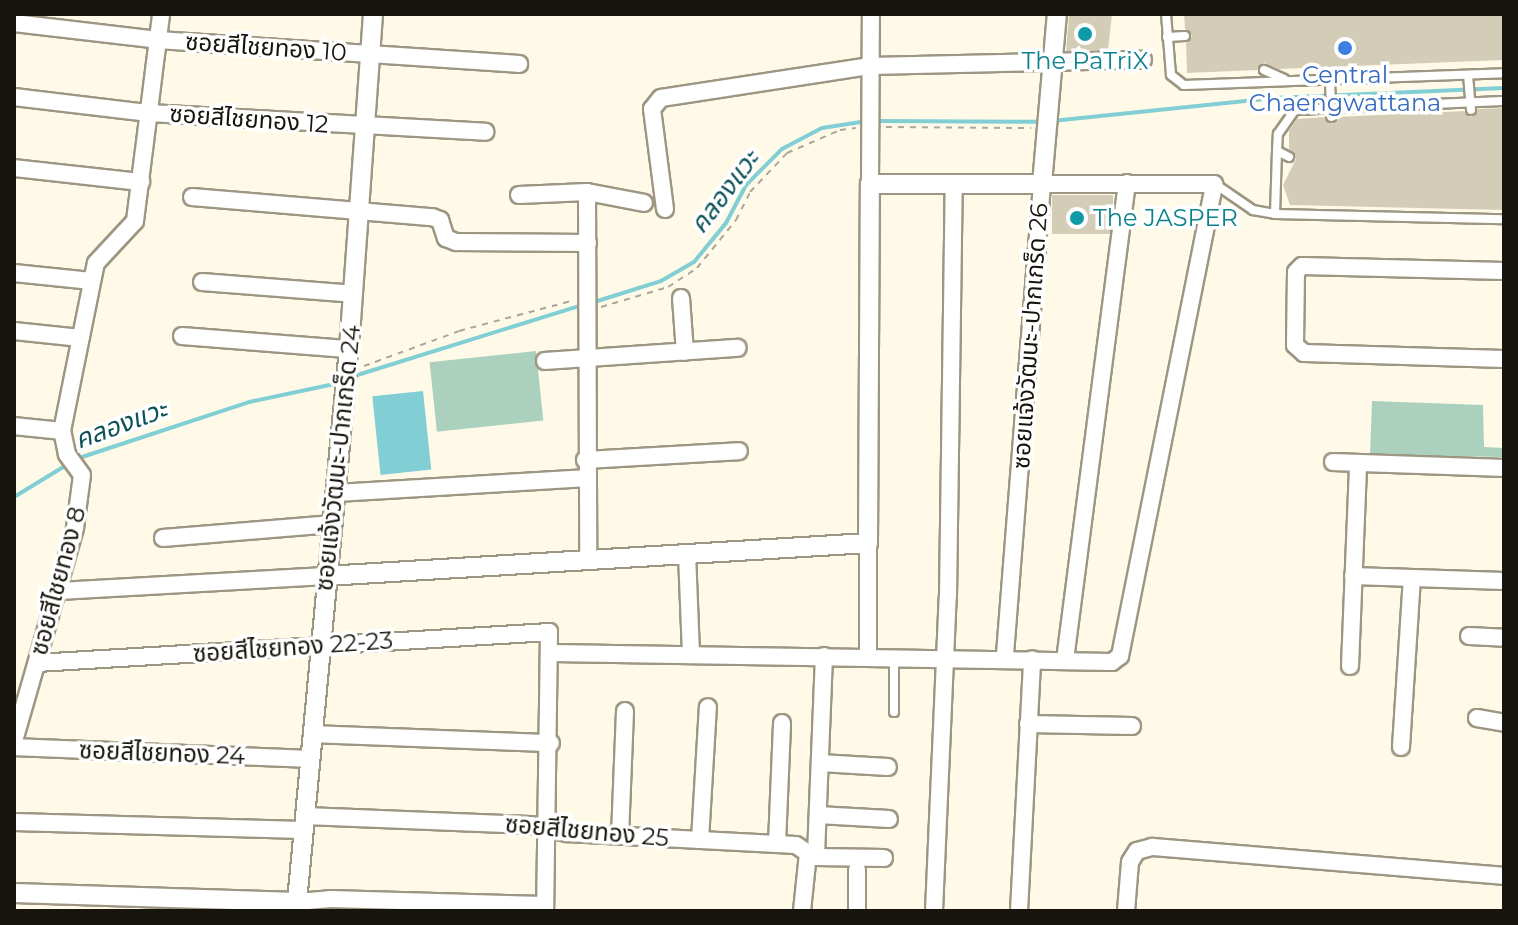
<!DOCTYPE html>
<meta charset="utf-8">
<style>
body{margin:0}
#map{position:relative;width:1518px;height:925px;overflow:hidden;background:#fff9e8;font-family:Montserrat,"Noto Sans Thai",sans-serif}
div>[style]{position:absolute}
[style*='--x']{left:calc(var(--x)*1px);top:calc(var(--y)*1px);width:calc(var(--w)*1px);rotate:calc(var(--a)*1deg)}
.green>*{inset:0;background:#abd1be;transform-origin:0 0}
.water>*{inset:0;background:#81cfd4;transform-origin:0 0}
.stream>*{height:4px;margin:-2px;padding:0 2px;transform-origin:2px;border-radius:2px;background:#81cfd4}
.building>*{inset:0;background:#d3cdb8;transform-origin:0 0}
.path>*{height:2px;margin-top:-1px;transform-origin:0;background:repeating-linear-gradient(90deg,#aca79a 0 6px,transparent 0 12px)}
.roads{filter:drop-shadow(2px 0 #9d9682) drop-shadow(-2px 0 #9d9682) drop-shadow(0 2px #9d9682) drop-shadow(0 -2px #9d9682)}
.service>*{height:8px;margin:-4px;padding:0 4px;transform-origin:4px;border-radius:4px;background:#fff}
.minor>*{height:16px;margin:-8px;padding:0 8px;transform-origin:8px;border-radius:8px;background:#fff}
.tertiary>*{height:18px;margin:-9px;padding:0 9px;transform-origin:9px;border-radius:9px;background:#fff}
.dots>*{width:22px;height:22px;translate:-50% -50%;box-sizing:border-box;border:4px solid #fff;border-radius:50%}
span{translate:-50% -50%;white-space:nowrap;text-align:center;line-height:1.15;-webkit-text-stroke:7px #fff;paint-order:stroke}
.street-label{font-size:24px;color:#17140d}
.culture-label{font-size:24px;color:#0d838f}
.left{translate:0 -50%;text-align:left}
.shop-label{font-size:24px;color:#366cbe}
.water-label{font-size:26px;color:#0c5257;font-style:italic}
.frame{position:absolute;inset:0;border:16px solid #17140d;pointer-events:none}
</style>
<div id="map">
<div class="green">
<i style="left:536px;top:351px;width:70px;height:107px;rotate:84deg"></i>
<i style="clip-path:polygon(1372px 401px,1483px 405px,1484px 447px,1504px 448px,1504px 457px,1370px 455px)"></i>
</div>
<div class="water">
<i style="left:423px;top:391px;width:79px;height:51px;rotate:84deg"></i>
</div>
<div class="stream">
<i style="--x:876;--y:121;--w:167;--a:0.3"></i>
<i style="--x:1052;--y:121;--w:223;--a:-5.9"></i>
<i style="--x:1274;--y:98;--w:230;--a:-2.5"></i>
<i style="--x:591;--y:303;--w:73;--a:-17.4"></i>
<i style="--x:661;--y:281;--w:38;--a:-30"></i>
<i style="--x:694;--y:262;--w:50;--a:-50.6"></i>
<i style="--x:726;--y:223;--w:43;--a:-62.2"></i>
<i style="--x:746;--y:185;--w:51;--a:-45"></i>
<i style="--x:782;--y:149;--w:45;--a:-27.7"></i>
<i style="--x:822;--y:128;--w:46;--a:-8.8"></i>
<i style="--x:351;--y:377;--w:242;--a:-17.3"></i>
<i style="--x:76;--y:459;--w:182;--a:-18.2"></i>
<i style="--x:249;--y:402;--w:92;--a:-11.9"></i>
<i style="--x:14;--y:497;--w:63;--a:-31.4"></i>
</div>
<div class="building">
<i style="clip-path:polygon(1069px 14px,1112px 14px,1108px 50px,1066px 51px)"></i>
<i style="clip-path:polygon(1184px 14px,1504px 14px,1504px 60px,1279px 69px,1264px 63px,1257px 70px,1187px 73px,1186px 43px,1192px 36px,1185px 29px)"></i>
<i style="clip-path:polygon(1504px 108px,1504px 210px,1290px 205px,1283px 185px,1296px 159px,1289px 149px,1289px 131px,1297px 119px,1324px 117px,1332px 124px,1338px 117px,1464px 111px,1471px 117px,1478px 109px)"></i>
<i style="left:1052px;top:195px;width:61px;height:39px"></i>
</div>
<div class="path">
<i style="--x:886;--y:127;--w:145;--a:0.4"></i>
<i style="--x:601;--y:307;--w:70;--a:-16.6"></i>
<i style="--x:668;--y:287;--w:35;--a:-33"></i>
<i style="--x:697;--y:268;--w:62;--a:-50.9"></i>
<i style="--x:736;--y:220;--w:31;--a:-63"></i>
<i style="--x:750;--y:192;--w:54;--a:-46.5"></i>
<i style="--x:787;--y:153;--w:58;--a:-23.5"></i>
<i style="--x:840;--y:130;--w:16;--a:-7"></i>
<i style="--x:364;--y:366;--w:101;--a:-20.2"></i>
<i style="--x:459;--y:331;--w:116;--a:-15"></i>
</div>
<div class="roads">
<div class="service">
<i style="--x:1166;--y:14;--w:61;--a:85.3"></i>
<i style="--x:1171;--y:75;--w:16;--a:38"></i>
<i style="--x:1184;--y:85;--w:320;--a:-2.1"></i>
<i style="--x:1167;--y:37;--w:18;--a:-3"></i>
<i style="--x:1264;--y:70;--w:22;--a:24"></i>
<i style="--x:1468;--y:75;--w:35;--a:85"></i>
<i style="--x:1330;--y:80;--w:37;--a:88"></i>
<i style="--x:1289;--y:157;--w:13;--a:-153"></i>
<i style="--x:1277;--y:151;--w:17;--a:-87"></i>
<i style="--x:1278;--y:134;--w:29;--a:-55"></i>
<i style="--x:1295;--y:110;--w:209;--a:-2.5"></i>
<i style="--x:1215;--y:184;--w:46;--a:34.4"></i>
<i style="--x:1253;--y:210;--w:22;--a:10"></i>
<i style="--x:1275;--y:214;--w:229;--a:1.3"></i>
<i style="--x:1275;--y:214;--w:63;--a:-88.2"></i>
<i style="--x:894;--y:712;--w:55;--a:-90"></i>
</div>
<div class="minor">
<i style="--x:14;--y:23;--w:145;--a:6.7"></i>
<i style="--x:158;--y:40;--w:362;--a:3.8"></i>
<i style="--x:14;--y:97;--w:136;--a:6.8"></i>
<i style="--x:149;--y:113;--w:337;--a:3.2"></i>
<i style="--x:14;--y:168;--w:128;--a:6.3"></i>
<i style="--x:870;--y:184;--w:170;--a:-89.7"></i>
<i style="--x:587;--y:192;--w:368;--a:89.8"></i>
<i style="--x:519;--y:195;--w:68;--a:-2.5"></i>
<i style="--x:587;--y:192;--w:58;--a:10.9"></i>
<i style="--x:192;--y:197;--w:241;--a:4.8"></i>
<i style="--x:432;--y:217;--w:9;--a:21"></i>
<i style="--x:440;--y:220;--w:19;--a:72"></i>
<i style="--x:446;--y:238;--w:11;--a:22"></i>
<i style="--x:456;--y:242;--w:132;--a:0.4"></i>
<i style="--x:665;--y:209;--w:101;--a:-97.4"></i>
<i style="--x:652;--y:109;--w:14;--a:-51"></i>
<i style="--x:661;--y:98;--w:212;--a:-8.7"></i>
<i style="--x:871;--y:66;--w:272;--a:-1.3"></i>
<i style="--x:1504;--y:271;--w:202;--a:-178.6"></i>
<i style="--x:1302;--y:266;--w:8;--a:135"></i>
<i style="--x:1296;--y:272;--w:73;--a:90.8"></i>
<i style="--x:1295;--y:345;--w:12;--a:42"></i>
<i style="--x:1304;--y:353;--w:200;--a:1.7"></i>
<i style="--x:14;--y:273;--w:78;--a:5.9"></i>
<i style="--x:202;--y:282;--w:151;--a:4.5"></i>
<i style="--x:681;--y:298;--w:54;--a:85.8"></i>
<i style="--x:14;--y:331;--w:67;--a:6"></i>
<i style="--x:182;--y:336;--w:168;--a:4.5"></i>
<i style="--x:545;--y:361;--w:193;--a:-3.9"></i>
<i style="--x:14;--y:426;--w:48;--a:5.9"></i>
<i style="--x:585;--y:460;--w:154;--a:-3.3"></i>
<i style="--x:1333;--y:462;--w:171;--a:2"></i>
<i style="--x:336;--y:493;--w:249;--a:-3.4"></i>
<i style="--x:163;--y:538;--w:170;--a:-4.7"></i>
<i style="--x:687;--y:554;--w:101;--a:87.7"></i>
<i style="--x:1353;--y:576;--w:151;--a:1.9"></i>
<i style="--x:59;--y:591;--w:267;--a:-3.2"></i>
<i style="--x:1469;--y:636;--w:35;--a:3"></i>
<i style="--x:552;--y:653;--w:560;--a:0.92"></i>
<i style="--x:1112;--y:662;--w:10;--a:-37"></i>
<i style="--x:1120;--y:656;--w:481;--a:-78.7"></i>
<i style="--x:1214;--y:184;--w:172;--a:180"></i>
<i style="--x:1042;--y:184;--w:475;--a:94.5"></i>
<i style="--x:824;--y:656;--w:201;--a:92.3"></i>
<i style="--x:816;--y:857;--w:68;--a:0.8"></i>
<i style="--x:868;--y:656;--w:113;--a:-90"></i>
<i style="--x:1065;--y:660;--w:481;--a:-82.6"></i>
<i style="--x:37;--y:663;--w:513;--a:-3.46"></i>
<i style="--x:549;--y:632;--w:279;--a:90.8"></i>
<i style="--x:1350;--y:666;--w:203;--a:-87.7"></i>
<i style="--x:1477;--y:718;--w:27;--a:10"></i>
<i style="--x:1028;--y:724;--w:104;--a:1.1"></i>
<i style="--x:312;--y:734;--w:239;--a:2.2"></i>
<i style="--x:14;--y:741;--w:222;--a:-74"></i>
<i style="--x:75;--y:528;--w:53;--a:-82.5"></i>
<i style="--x:82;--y:475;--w:26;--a:-126"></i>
<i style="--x:67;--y:454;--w:24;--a:-102"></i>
<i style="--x:62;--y:431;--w:171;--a:-78.6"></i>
<i style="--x:96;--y:263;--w:57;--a:-47.1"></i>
<i style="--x:135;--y:221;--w:209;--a:-82.8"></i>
<i style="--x:14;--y:747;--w:296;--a:2.3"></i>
<i style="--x:1401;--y:747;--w:169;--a:-86.3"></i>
<i style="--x:820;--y:763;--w:68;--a:3.4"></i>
<i style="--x:818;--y:815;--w:71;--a:3.2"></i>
<i style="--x:305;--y:816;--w:226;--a:2.3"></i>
<i style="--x:531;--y:825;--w:37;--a:13"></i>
<i style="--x:567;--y:833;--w:229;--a:3"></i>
<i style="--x:796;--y:845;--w:14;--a:34"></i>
<i style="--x:808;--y:853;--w:58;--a:95.9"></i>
<i style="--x:14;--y:822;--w:289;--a:1.6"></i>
<i style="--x:620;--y:836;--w:125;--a:-87.7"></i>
<i style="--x:700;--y:840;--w:133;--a:-86.6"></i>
<i style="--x:777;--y:844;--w:121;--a:-87.6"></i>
<i style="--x:297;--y:911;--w:9;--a:-90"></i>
<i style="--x:297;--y:902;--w:33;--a:-5"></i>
<i style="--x:330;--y:899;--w:215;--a:1.6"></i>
<i style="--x:857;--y:911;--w:41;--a:-90"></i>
<i style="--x:934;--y:911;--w:315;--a:-87.5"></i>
<i style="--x:948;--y:596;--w:410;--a:-89.2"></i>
<i style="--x:1019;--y:911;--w:252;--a:-87"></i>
<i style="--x:1126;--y:911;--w:49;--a:-85.3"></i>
<i style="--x:1130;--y:862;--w:13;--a:-58"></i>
<i style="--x:1137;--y:851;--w:16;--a:-15"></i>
<i style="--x:1152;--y:847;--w:353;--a:4.7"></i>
</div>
<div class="tertiary">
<i style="--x:326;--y:576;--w:543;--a:-3.48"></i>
<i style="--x:868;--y:543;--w:359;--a:-89.7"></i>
<i style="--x:870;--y:184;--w:172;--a:0"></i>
<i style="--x:1042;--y:184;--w:171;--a:-85"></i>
<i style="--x:14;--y:893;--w:283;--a:1.8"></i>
<i style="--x:297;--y:902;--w:555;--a:-84.63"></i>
<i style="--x:349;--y:349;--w:336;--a:-85.9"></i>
</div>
</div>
<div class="dots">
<i style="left:1085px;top:34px;background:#0f9aa8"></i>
<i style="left:1345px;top:48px;background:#3f7fe0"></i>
<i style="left:1077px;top:218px;background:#0f9aa8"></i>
</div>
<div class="street-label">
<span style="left:266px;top:47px;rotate:4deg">ซอยสีไชยทอง 10</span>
<span style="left:249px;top:119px;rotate:4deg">ซอยสีไชยทอง 12</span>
<span style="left:1030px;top:336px;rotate:-86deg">ซอยแจ้งวัฒนะ-ปากเกร็ด 26</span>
<span style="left:338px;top:458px;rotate:-84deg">ซอยแจ้งวัฒนะ-ปากเกร็ด 24</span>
<span style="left:58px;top:581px;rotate:-75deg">ซอยสีไชยทอง 8</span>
<span style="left:293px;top:647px;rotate:-4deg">ซอยสีไชยทอง 22-23</span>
<span style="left:162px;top:753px;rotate:2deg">ซอยสีไชยทอง 24</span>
<span style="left:587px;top:831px;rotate:5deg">ซอยสีไชยทอง 25</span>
</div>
<div class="culture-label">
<span style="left:1085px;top:61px">The PaTriX</span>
<span class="left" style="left:1093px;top:218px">The JASPER</span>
</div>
<div class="shop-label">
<span style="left:1345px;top:89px">Central<br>Chaengwattana</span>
</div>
<div class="water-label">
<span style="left:725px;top:192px;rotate:-53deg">คลองแวะ</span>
<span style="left:121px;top:425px;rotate:-20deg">คลองแวะ</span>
</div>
<div class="frame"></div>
</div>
